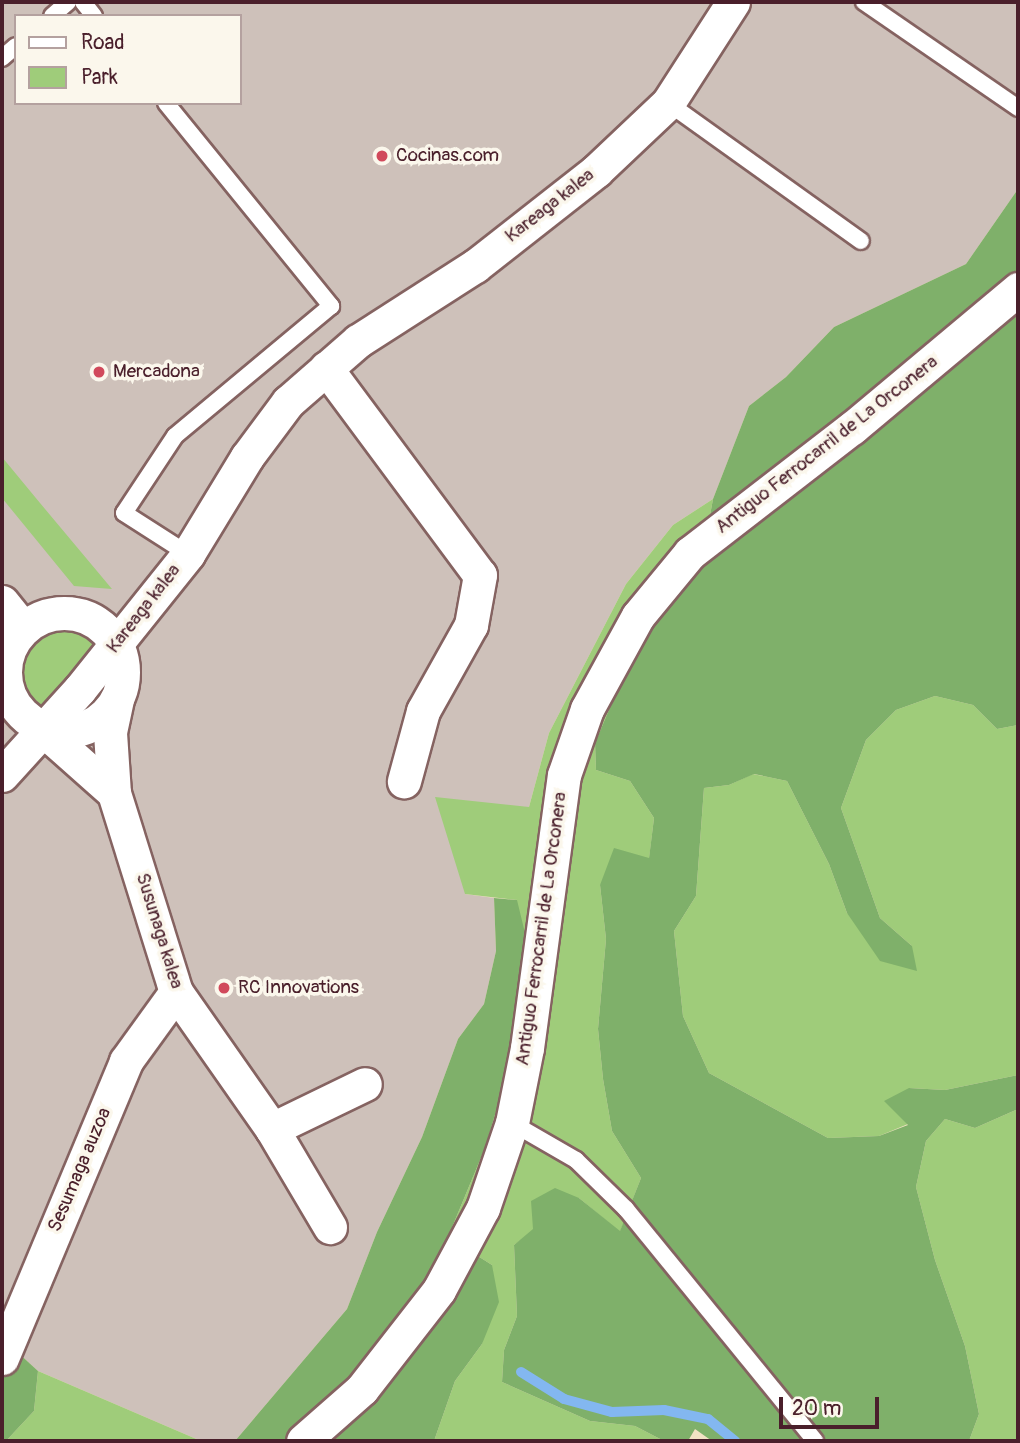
<!DOCTYPE html>
<style>
body{margin:0}
#map{position:relative;width:1020px;height:1443px;overflow:hidden;background:#f2e2c4;font-family:Pangolin,sans-serif}
div>[style]{position:absolute}
[style*='--x']{left:calc(var(--x)*1px);top:calc(var(--y)*1px);width:calc(var(--w)*1px);rotate:calc(var(--a)*1deg)}
.industrial>*{inset:0;background:#cec1ba}
.green>*{inset:0;background:#9fcc7a}
.forest>*{inset:0;background:#7fb06a}
.stream>*{height:10px;margin:-5px;padding:0 5px;transform-origin:5px;border-radius:5px;background:#83b7f0}
.roads{filter:drop-shadow(2px 0 #856361) drop-shadow(-2px 0 #856361) drop-shadow(0 2px #856361) drop-shadow(0 -2px #856361)}
.lane>*{height:16px;margin:-8px;padding:0 8px;transform-origin:8px;border-radius:8px;background:#fff}
.street>*{height:33px;margin:-16.5px;padding:0 16.5px;transform-origin:16.5px;border-radius:16.5px;background:#fff}
.street>.ring{margin:-16.5px;padding:0;box-sizing:content-box;background:none;border:33px solid #fff;border-radius:50%}
.dots>*{width:19px;height:19px;translate:-50% -50%;box-sizing:border-box;border:4px solid #fbf7ec;border-radius:50%}
span{translate:-50% -50%;white-space:nowrap;text-align:center;line-height:1.15;-webkit-text-stroke:7px #fbf7ec;paint-order:stroke}
.poi-label{font-size:19px;color:#4a1f2b}
.left{translate:0 -50%;text-align:left}
.street-label{font-size:19px;color:#4a1f2b}
.frame{position:absolute;inset:0;border:4px solid #4a1f2b;pointer-events:none}
.legend{position:absolute;left:14px;top:14px;width:228px;height:91px;box-sizing:border-box;background:#fbf7ec;border:2px solid #b4a19f;margin:0;padding:9px 12px;list-style:none;font-size:21px;color:#4a1f2b}
.legend li{display:flex;align-items:center;gap:14px;height:35px}
.legend b{width:35px;border:2px solid #b4a19f}
.scale{position:absolute;left:779px;top:1397px;width:100px;height:32px;box-sizing:border-box;border:4px solid #4a1f2b;border-top:0;padding-left:9px;font-size:21px;line-height:24px;white-space:nowrap;color:#4a1f2b;-webkit-text-stroke:5px #fbf7ec;paint-order:stroke}
</style>
<div id="map">
<div class="industrial">
<i style="clip-path:polygon(evenodd,2px 2px,1018px 2px,1018px 189px,966px 264px,834px 327px,786px 377px,749px 406px,713px 499px,673px 525px,626px 584px,549px 733px,529px 807px,465px 894px,494px 898px,496px 951px,484px 1004px,458px 1039px,422px 1137px,377px 1232px,347px 1309px,235px 1441px,201px 1441px,38px 1371px,2px 1338px,2px 2px,16px 16px,240px 16px,240px 103px,16px 103px,16px 16px)"></i>
</div>
<div class="green">
<i style="clip-path:polygon(2px 457px,40px 503px,112px 589px,74px 586px,2px 498px)"></i>
<i style="clip-path:polygon(713px 499px,700px 570px,654px 624px,619px 686px,595px 743px,596px 770px,630px 781px,654px 818px,649px 859px,600px 885px,606px 939px,598px 1029px,603px 1079px,612px 1131px,641px 1178px,620px 1232px,579px 1198px,514px 1245px,517px 1316px,504px 1350px,502px 1382px,590px 1421px,635px 1426px,664px 1441px,434px 1441px,455px 1381px,482px 1344px,492px 1265px,448px 1237px,485px 1148px,504px 1085px,517px 900px,465px 894px,435px 797px,529px 807px,549px 733px,626px 584px,673px 525px)"></i>
<i style="clip-path:polygon(68px 626px,87px 633px,97px 650px,46px 714px,24px 693px,20px 671px,27px 651px,45px 633px)"></i>
<i style="clip-path:polygon(935px 696px,973px 705px,997px 729px,1018px 725px,1018px 1075px,945px 1090px,909px 1088px,908px 1124px,879px 1136px,828px 1138px,709px 1073px,683px 1016px,674px 931px,696px 896px,704px 788px,729px 785px,753px 774px,787px 781px,829px 864px,847px 913px,912px 946px,880px 918px,841px 808px,866px 740px,896px 710px)"></i>
<i style="clip-path:polygon(1018px 1109px,1018px 1441px,969px 1441px,979px 1414px,965px 1346px,935px 1260px,916px 1187px,926px 1141px,945px 1119px,975px 1128px)"></i>
<i style="clip-path:polygon(38px 1371px,201px 1441px,6px 1441px,34px 1411px)"></i>
</div>
<div class="forest">
<i style="clip-path:polygon(1018px 189px,1018px 725px,997px 729px,973px 705px,935px 696px,896px 710px,866px 740px,841px 808px,880px 918px,912px 946px,917px 971px,880px 961px,847px 913px,829px 864px,787px 781px,754px 774px,729px 785px,704px 788px,696px 896px,674px 931px,683px 1016px,709px 1073px,828px 1138px,879px 1136px,908px 1125px,884px 1101px,909px 1088px,945px 1090px,1018px 1075px,1018px 1109px,975px 1128px,945px 1119px,926px 1141px,916px 1187px,935px 1260px,965px 1346px,979px 1414px,969px 1441px,712px 1441px,695px 1429px,688px 1441px,664px 1441px,635px 1426px,590px 1421px,502px 1382px,504px 1350px,517px 1316px,514px 1245px,533px 1229px,531px 1201px,555px 1188px,579px 1198px,620px 1231px,641px 1178px,612px 1131px,603px 1079px,598px 1029px,606px 939px,600px 885px,614px 848px,649px 858px,654px 818px,630px 781px,596px 770px,595px 743px,619px 686px,654px 624px,700px 570px,713px 499px,749px 406px,786px 377px,834px 327px,966px 264px)"></i>
<i style="clip-path:polygon(494px 898px,517px 900px,525px 933px,518px 997px,504px 1085px,485px 1148px,448px 1237px,492px 1265px,499px 1302px,482px 1344px,455px 1381px,434px 1441px,235px 1441px,347px 1309px,377px 1232px,422px 1137px,458px 1039px,484px 1004px,496px 951px)"></i>
<i style="clip-path:polygon(2px 1338px,38px 1371px,34px 1411px,6px 1441px,2px 1441px)"></i>
</div>
<div class="stream">
<i style="--x:521;--y:1372;--w:51;--a:32.1"></i>
<i style="--x:564;--y:1399;--w:50;--a:15.2"></i>
<i style="--x:612;--y:1412;--w:52;--a:-2.2"></i>
<i style="--x:664;--y:1410;--w:45;--a:11.6"></i>
<i style="--x:708;--y:1419;--w:35;--a:39"></i>
</div>
<div class="roads">
<div class="lane">
<i style="--x:83;--y:2;--w:18;--a:52"></i>
<i style="--x:864;--y:2;--w:187;--a:34.5"></i>
<i style="--x:52;--y:16;--w:21;--a:-41"></i>
<i style="--x:2;--y:58;--w:18;--a:-41"></i>
<i style="--x:166;--y:103;--w:262;--a:50.9"></i>
<i style="--x:331;--y:306;--w:203;--a:140.2"></i>
<i style="--x:175;--y:436;--w:92;--a:123.5"></i>
<i style="--x:124;--y:513;--w:76;--a:32.6"></i>
<i style="--x:668;--y:103;--w:237;--a:35.6"></i>
<i style="--x:512;--y:1123;--w:74;--a:30"></i>
<i style="--x:576;--y:1160;--w:70;--a:44.4"></i>
<i style="--x:626;--y:1209;--w:299;--a:50.8"></i>
</div>
<div class="street">
<i style="--x:326;--y:368;--w:258;--a:53.4"></i>
<i style="--x:480;--y:575;--w:51;--a:100.2"></i>
<i style="--x:471;--y:625;--w:98;--a:119.2"></i>
<i style="--x:423;--y:711;--w:73;--a:105.2"></i>
<i style="--x:2;--y:602;--w:33;--a:51"></i>
<i class="ring" style="left:5px;top:613px;width:85px;height:85px"></i>
<i style="--x:42;--y:729;--w:96;--a:41.6"></i>
<i style="--x:114;--y:793;--w:61;--a:-93.8"></i>
<i style="--x:110;--y:732;--w:34;--a:-78"></i>
<i style="--x:2;--y:775;--w:116;--a:-47.8"></i>
<i style="--x:80;--y:689;--w:173;--a:-51.3"></i>
<i style="--x:188;--y:554;--w:114;--a:-58.7"></i>
<i style="--x:247;--y:457;--w:69;--a:-53.3"></i>
<i style="--x:288;--y:402;--w:93;--a:-41.1"></i>
<i style="--x:358;--y:341;--w:139;--a:-32.7"></i>
<i style="--x:475;--y:266;--w:154;--a:-38.1"></i>
<i style="--x:596;--y:171;--w:99;--a:-43.4"></i>
<i style="--x:668;--y:103;--w:120;--a:-57.2"></i>
<i style="--x:114;--y:793;--w:208;--a:72.7"></i>
<i style="--x:176;--y:992;--w:167;--a:55"></i>
<i style="--x:272;--y:1129;--w:103;--a:-25.8"></i>
<i style="--x:272;--y:1129;--w:114;--a:59.4"></i>
<i style="--x:2;--y:1358;--w:322;--a:-67.3"></i>
<i style="--x:126;--y:1061;--w:85;--a:-54.1"></i>
<i style="--x:303;--y:1441;--w:79;--a:-41.4"></i>
<i style="--x:362;--y:1389;--w:125;--a:-52.1"></i>
<i style="--x:439;--y:1290;--w:93;--a:-61.8"></i>
<i style="--x:483;--y:1208;--w:90;--a:-71.2"></i>
<i style="--x:512;--y:1123;--w:76;--a:-78.7"></i>
<i style="--x:527;--y:1048;--w:275;--a:-82.3"></i>
<i style="--x:564;--y:775;--w:70;--a:-70.8"></i>
<i style="--x:587;--y:709;--w:106;--a:-61.3"></i>
<i style="--x:638;--y:616;--w:82;--a:-50.5"></i>
<i style="--x:690;--y:553;--w:205;--a:-37.7"></i>
<i style="--x:852;--y:428;--w:217;--a:-39.9"></i>
</div>
</div>
<div class="dots">
<i style="left:382px;top:156px;background:#d1495b"></i>
<i style="left:99px;top:372px;background:#d1495b"></i>
<i style="left:224px;top:988px;background:#d1495b"></i>
</div>
<div class="poi-label">
<span class="left" style="left:396px;top:156px">Cocinas.com</span>
<span class="left" style="left:113px;top:372px">Mercadona</span>
<span class="left" style="left:238px;top:988px">RC Innovations</span>
</div>
<div class="street-label">
<span style="left:550px;top:206px;rotate:-38deg">Kareaga kalea</span>
<span style="left:827px;top:445px;rotate:-38deg">Antiguo Ferrocarril de La Orconera</span>
<span style="left:144px;top:609px;rotate:-52deg">Kareaga kalea</span>
<span style="left:542px;top:929px;rotate:-82deg">Antiguo Ferrocarril de La Orconera</span>
<span style="left:159px;top:931px;rotate:73deg">Susunaga kalea</span>
<span style="left:80px;top:1170px;rotate:-67deg">Sesumaga auzoa</span>
</div>
<div class="frame"></div>
<ul class="legend">
<li><b style="height:9px;background:#fff"></b>Road</li>
<li><b style="height:19px;background:#9fcc7a"></b>Park</li>
</ul>
<div class="scale">20 m</div>
</div>
